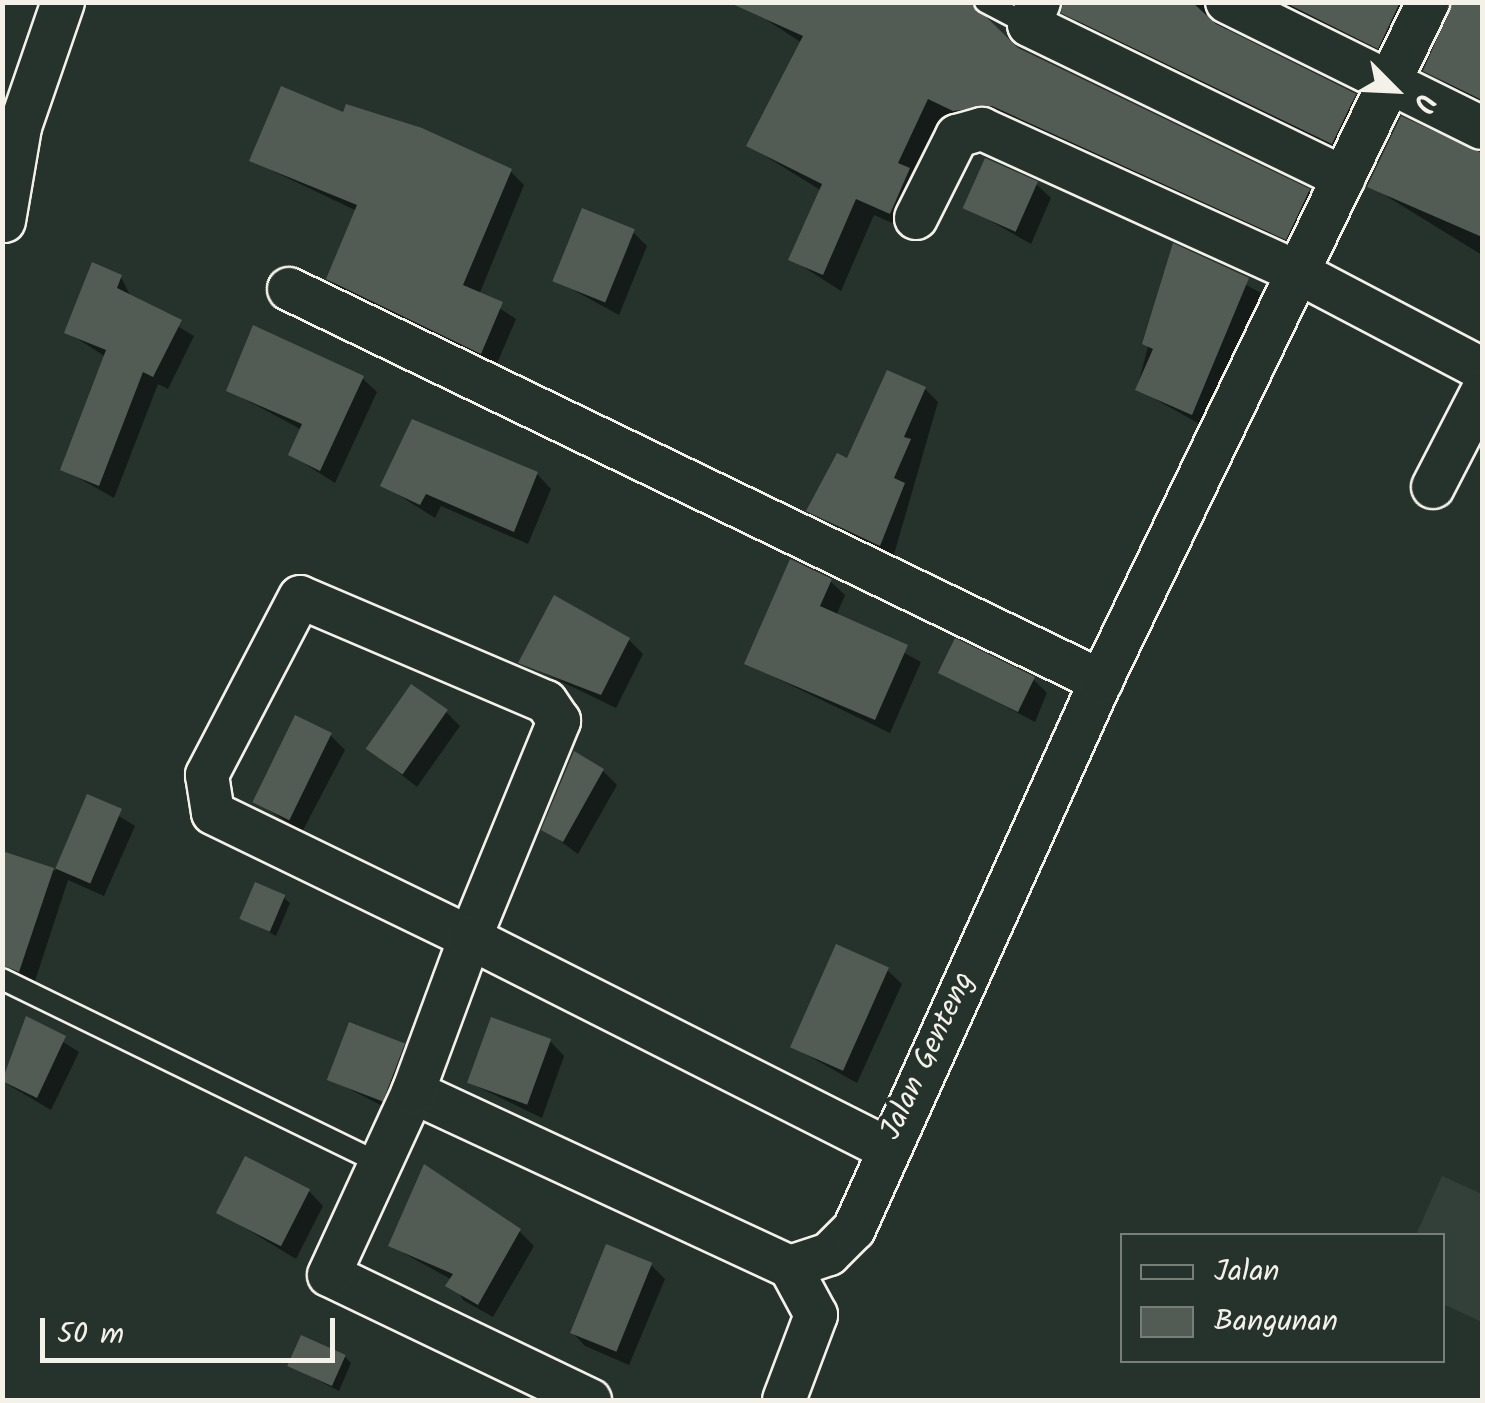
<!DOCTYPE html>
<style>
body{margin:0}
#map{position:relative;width:1485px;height:1403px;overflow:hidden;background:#26332d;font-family:Kalam,sans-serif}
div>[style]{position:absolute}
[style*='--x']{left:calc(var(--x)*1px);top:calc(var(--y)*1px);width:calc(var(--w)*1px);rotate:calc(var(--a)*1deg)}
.built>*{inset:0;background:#333f39}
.shadow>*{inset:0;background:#0007}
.building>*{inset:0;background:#525c55;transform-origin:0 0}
.roads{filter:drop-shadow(2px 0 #f4f1e8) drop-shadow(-2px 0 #f4f1e8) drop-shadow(0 2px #f4f1e8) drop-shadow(0 -2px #f4f1e8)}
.lane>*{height:20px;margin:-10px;padding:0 10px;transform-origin:10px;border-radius:10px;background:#26332d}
.street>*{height:42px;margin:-21px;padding:0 21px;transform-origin:21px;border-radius:21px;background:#26332d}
span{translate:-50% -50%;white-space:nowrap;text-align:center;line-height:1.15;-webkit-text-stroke:8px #26332d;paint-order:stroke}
.street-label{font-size:30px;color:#f4f1e8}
.frame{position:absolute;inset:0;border:5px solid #f4f1e8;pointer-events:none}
.legend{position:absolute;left:1120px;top:1233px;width:325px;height:130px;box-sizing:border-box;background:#26332d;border:2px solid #787f78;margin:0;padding:12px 18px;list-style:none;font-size:30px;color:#f4f1e8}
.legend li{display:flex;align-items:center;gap:20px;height:50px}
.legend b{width:50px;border:2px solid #787f78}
.north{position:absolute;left:1345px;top:40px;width:100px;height:100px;-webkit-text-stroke:8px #26332d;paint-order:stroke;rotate:114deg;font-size:28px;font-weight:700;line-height:40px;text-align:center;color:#f4f1e8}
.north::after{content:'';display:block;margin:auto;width:35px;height:45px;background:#f4f1e8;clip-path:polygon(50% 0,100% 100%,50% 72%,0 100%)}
.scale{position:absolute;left:40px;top:1318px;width:295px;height:45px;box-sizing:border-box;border:5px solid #f4f1e8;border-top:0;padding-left:12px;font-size:30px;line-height:35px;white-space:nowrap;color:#f4f1e8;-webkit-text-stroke:8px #26332d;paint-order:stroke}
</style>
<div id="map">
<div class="built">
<i style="clip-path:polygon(1442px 1176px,1482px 1194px,1482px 1322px,1443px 1304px,1442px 1236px,1416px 1235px)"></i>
</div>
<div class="shadow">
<i style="clip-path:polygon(761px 2px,1040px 2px,989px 14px,990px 27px,1017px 50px,1309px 191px,1326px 209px,1304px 256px,946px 115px,917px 178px,908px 230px,874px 215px,841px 291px,791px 259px,822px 191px,749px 146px,802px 43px,756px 13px)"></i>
<i style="clip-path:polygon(1063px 2px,1237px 2px,1221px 8px,1229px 33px,1372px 113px,1350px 160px,1082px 30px)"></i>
<i style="clip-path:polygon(1270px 2px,1420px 2px,1396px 64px)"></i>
<i style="clip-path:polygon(1461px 2px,1482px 2px,1482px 107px,1426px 70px)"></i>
<i style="clip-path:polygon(344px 115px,510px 171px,524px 185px,479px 295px,516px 319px,496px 366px,343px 293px,329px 279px,357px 211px,252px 161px)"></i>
<i style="clip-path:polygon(1482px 150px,1482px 255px,1370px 186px,1472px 153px)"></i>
<i style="clip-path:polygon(1036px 184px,1051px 198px,1031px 244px,966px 207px)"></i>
<i style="clip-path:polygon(633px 232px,647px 246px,619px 315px,555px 280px)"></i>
<i style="clip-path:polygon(1174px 246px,1261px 293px,1205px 427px,1137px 389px)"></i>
<i style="clip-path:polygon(121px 277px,132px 299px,194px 336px,168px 389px,158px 384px,114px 498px,63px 469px,106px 357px,67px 332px)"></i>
<i style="clip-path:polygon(362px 378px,377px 392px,335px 483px,291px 455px,302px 430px,228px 390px)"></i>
<i style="clip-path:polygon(925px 389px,938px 402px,893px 558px,809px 511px)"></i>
<i style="clip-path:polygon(537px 474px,551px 489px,528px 544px,441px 506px,435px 518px,383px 485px)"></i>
<i style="clip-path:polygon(830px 581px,845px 595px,836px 616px,921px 662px,890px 733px,747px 664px)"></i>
<i style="clip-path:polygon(629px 640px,643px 654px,616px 708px,521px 662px)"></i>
<i style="clip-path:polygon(942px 673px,1033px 679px,1047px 693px,1035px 722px)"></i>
<i style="clip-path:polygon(446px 712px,460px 726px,417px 787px,368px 748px)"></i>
<i style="clip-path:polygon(330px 735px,345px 750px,302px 832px,254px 800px)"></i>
<i style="clip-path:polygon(603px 771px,617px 785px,578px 854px,544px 829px)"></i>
<i style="clip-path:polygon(88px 797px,135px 826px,104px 896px,68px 880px,35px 981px,2px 970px,5px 854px,55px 871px)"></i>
<i style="clip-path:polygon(283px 897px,290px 903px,276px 936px,243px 918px)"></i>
<i style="clip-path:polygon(887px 970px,902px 984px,857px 1083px,793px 1047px)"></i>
<i style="clip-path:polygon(28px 1020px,79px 1052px,51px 1110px,2px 1081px)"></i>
<i style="clip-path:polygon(550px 1041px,564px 1056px,542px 1118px,470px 1083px)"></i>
<i style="clip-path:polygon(403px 1045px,418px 1059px,396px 1113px,330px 1079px)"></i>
<i style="clip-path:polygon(309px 1191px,323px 1206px,296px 1259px,220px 1213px)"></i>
<i style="clip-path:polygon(519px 1231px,534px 1246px,493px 1317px,463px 1300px,452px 1280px,391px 1246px)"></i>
<i style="clip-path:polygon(651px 1265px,665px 1279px,629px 1365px,585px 1346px,571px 1331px)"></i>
<i style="clip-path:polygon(345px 1357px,351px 1363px,339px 1391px,290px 1366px)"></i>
</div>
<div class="building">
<i style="clip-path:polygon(728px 2px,971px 2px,1018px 48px,1310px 189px,1286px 240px,992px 106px,953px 111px,928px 99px,898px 163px,910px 168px,890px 214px,856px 199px,823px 275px,788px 260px,822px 184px,746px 146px,803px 36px)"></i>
<i style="clip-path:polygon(1063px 2px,1192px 2px,1216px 24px,1356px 94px,1332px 144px,1061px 13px)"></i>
<i style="clip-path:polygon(1284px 2px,1400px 2px,1378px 49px)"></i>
<i style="clip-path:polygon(1453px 2px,1482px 2px,1482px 100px,1423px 71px)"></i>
<i style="clip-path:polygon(281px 86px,343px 112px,346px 104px,422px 128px,512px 169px,463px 285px,503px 302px,481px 354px,326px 279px,357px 205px,249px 161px)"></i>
<i style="clip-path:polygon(1401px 116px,1482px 153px,1482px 237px,1367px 187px)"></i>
<i style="left:985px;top:158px;width:58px;height:55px;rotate:24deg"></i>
<i style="left:582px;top:208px;width:57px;height:79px;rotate:22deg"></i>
<i style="clip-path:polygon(1173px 243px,1249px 278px,1192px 415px,1135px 390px,1153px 349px,1142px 344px)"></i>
<i style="clip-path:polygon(92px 262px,122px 275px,117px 288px,182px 320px,153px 377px,143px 372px,99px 486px,60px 470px,106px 350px,64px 333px)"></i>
<i style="clip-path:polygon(253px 325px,364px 376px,320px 471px,288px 455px,302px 424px,226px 391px)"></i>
<i style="clip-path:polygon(887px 370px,926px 387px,904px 437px,911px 439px,894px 478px,905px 483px,880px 546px,806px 511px,837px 453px,847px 458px)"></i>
<i style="clip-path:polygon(412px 419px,538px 472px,514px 532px,426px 494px,420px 505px,380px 486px)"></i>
<i style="clip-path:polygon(790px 559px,832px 579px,820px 606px,908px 645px,875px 720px,744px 664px)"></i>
<i style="clip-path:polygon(554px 595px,630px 638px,601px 695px,518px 663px)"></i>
<i style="left:955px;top:638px;width:89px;height:39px;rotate:26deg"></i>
<i style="left:411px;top:684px;width:45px;height:79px;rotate:35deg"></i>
<i style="left:295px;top:715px;width:41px;height:97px;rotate:26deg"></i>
<i style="clip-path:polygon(574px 751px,604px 769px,563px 842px,541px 830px)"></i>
<i style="left:87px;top:794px;width:38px;height:81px;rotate:23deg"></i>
<i style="clip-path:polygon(2px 851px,54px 868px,19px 972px,2px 965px)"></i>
<i style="left:255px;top:882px;width:33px;height:40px;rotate:23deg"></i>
<i style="left:836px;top:944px;width:58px;height:113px;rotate:24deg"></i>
<i style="clip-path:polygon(26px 1016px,66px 1036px,37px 1098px,2px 1081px)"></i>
<i style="left:491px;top:1017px;width:64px;height:70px;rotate:20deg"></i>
<i style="left:349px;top:1022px;width:60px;height:62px;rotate:21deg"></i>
<i style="left:245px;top:1156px;width:73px;height:64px;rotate:27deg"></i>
<i style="clip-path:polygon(424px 1164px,521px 1229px,478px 1305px,445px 1286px,453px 1274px,388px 1246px)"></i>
<i style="left:606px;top:1244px;width:50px;height:96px;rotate:22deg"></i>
<i style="left:301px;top:1335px;width:49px;height:34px;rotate:24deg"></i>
</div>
<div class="roads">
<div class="lane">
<i style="--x:985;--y:2;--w:50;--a:27.6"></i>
<i style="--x:2;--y:979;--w:420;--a:26"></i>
</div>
<div class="street">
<i style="--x:1039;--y:2;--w:25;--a:113"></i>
<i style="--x:1029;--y:25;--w:350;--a:25.9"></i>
<i style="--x:1227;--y:2;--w:284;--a:26.3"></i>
<i style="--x:916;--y:218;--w:92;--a:-63.4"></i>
<i style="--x:957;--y:136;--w:26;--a:-16"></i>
<i style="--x:982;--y:129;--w:348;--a:24.4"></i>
<i style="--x:1299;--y:273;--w:207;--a:27.7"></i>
<i style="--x:4;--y:221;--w:95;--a:-80.3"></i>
<i style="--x:20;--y:127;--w:132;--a:-71"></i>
<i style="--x:289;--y:289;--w:902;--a:25.77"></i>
<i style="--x:1433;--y:487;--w:107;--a:-62.7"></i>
<i style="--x:413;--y:1092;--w:416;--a:24.9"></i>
<i style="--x:590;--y:1400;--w:289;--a:-154.4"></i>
<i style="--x:329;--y:1275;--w:201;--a:-65.3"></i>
<i style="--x:413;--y:1092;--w:164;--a:-69.7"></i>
<i style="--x:470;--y:938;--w:235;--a:-67.7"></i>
<i style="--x:559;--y:721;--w:23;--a:-124"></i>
<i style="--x:546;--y:702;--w:267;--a:-156.9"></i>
<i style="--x:300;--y:597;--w:201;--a:117.6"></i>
<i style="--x:207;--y:775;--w:38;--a:81"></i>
<i style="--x:213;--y:813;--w:286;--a:25.9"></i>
<i style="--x:470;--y:938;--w:466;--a:26.8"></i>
<i style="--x:784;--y:1400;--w:91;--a:-69.4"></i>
<i style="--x:816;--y:1315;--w:55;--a:-118.4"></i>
<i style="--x:790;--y:1267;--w:41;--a:-18.4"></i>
<i style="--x:829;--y:1254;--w:35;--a:-45"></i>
<i style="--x:854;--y:1229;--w:601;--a:-65.74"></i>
<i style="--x:1101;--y:681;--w:754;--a:-64.28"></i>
</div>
</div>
<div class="street-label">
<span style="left:928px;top:1056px;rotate:-65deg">Jalan Genteng</span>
</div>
<div class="frame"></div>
<ul class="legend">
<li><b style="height:12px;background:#26332d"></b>Jalan</li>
<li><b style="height:28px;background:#525c55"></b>Bangunan</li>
</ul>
<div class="north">U</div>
<div class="scale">50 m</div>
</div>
